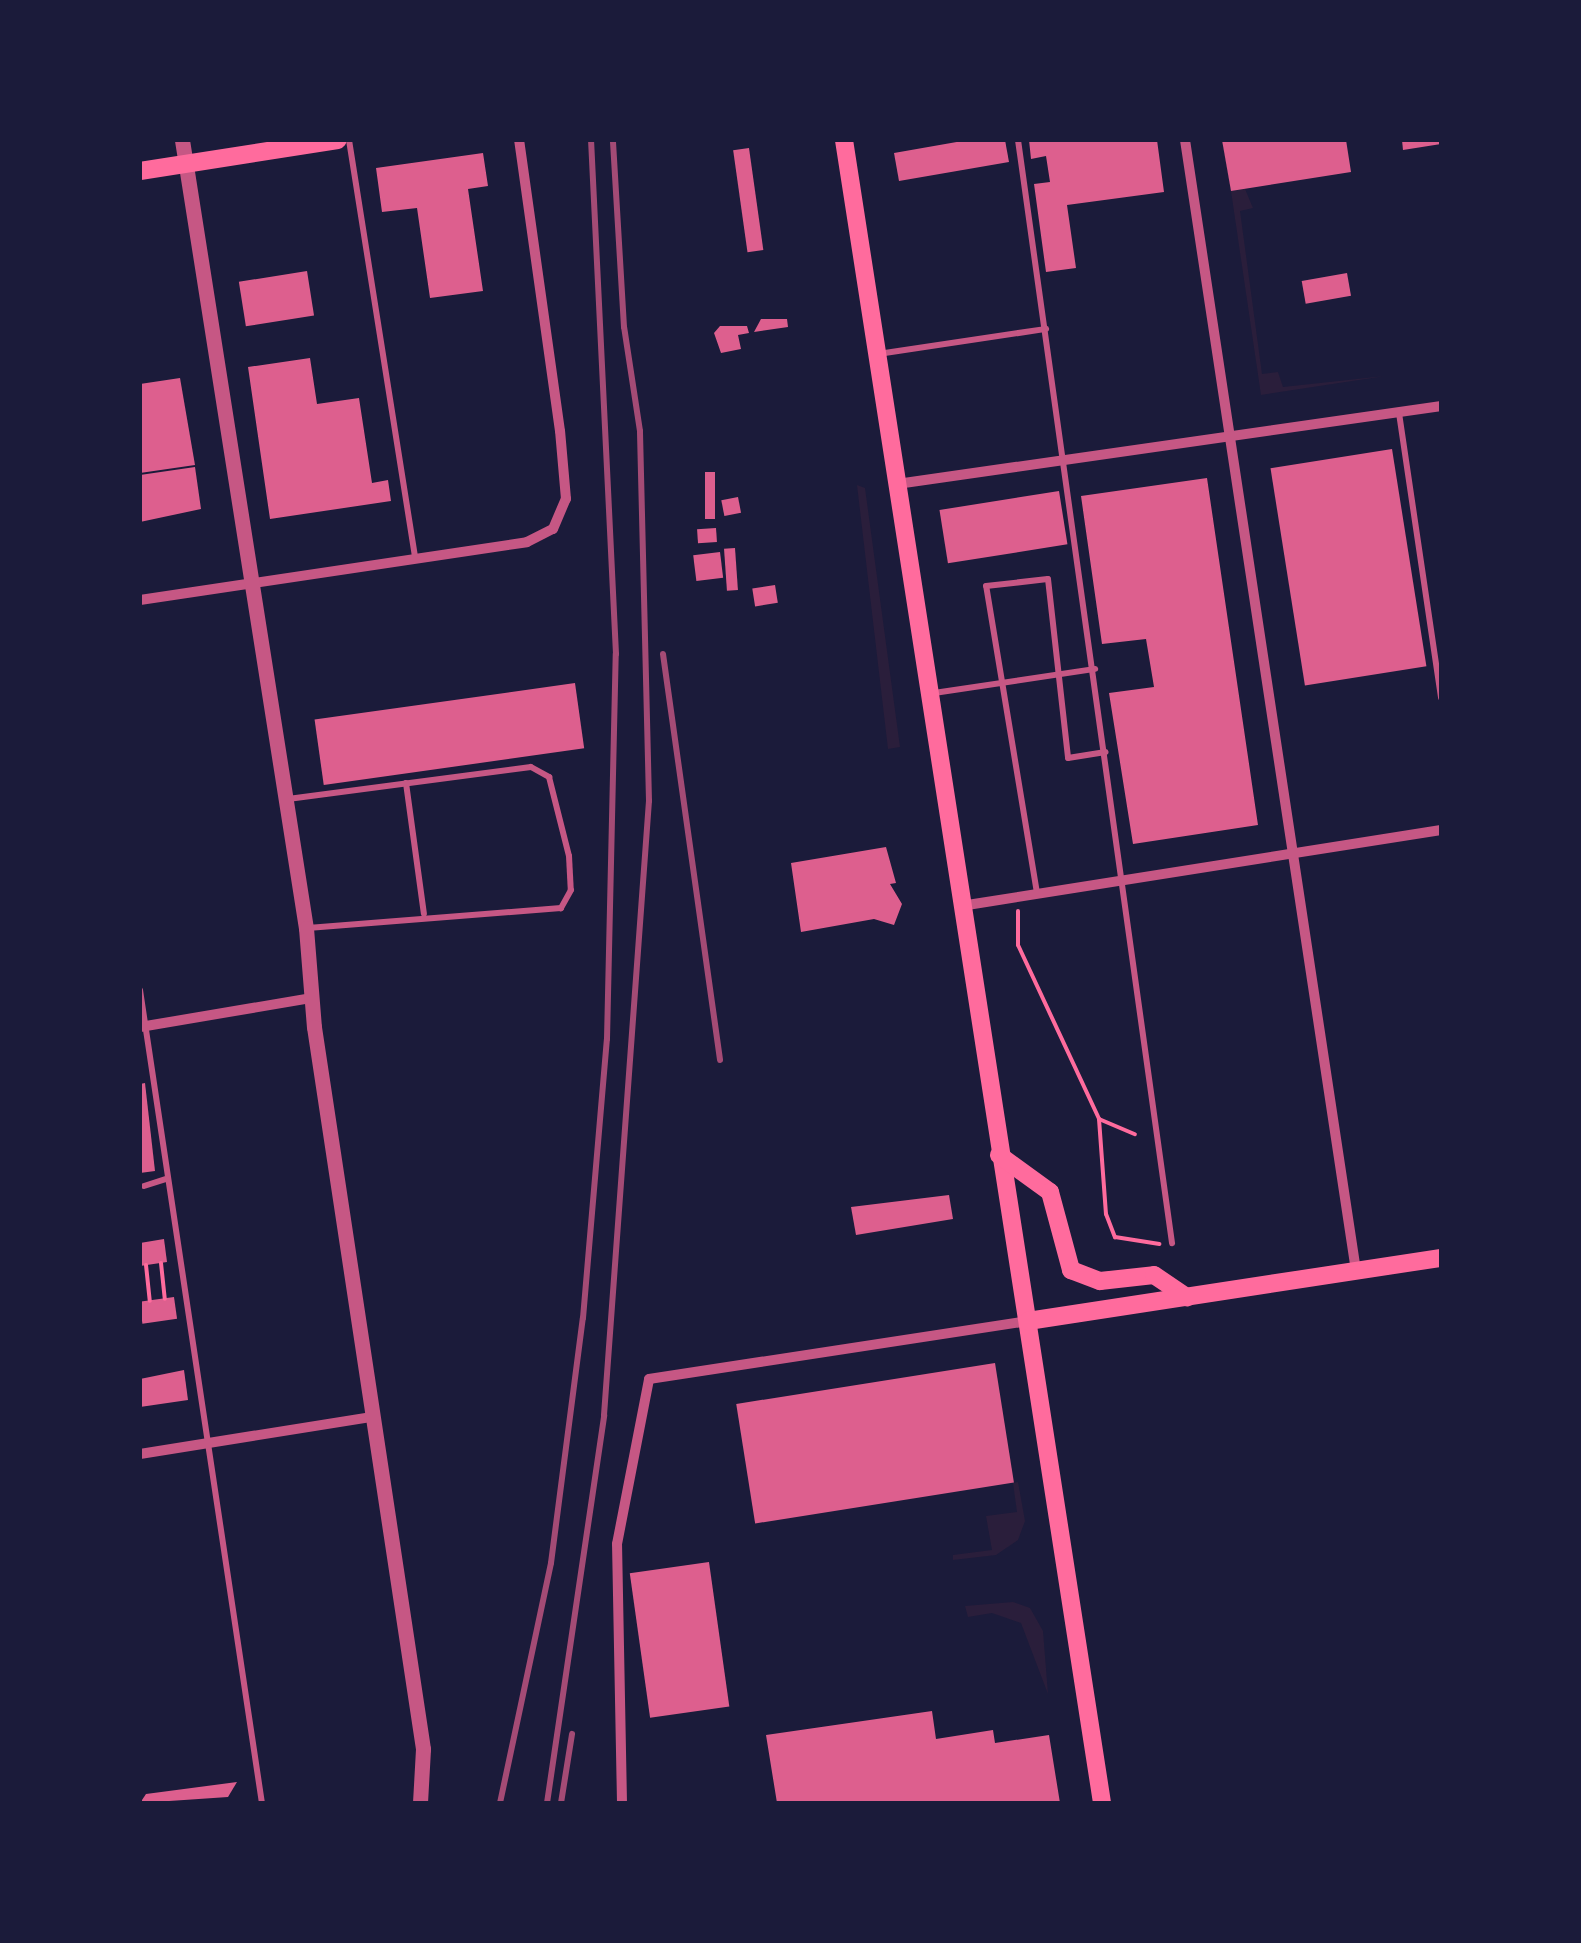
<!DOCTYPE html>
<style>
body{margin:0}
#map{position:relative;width:1581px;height:1943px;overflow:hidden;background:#1b1b3a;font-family:"Zilla Slab",serif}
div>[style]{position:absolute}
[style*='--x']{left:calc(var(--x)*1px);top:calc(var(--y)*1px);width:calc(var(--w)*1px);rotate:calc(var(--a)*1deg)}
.green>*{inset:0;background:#2a1e3b}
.building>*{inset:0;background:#dd5f8e;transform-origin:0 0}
.path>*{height:4px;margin:-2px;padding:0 2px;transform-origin:2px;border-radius:2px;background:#ff6b9d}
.service>*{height:6px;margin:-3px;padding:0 3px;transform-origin:3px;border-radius:3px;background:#c65784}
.minor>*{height:10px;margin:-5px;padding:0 5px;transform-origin:5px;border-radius:5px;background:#c65784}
.tertiary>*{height:15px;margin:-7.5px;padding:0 7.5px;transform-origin:7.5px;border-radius:7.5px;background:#c65784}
.secondary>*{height:18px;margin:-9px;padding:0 9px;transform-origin:9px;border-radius:9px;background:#ff6b9d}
.primary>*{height:18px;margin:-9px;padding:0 9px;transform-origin:9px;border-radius:9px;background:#ff6b9d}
.rail>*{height:6px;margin:-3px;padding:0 3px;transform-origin:3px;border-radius:3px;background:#a44b75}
span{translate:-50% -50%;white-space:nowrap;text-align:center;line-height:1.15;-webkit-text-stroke:8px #1b1b3a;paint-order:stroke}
.frame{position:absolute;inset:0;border:142px solid #1b1b3a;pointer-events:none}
</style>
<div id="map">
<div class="green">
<i style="clip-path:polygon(1245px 189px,1253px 208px,1240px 211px,1262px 374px,1278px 372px,1283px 387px,1385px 376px,1261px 395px,1231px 191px)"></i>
<i style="clip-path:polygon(857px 485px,865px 488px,900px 747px,888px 749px)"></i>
<i style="clip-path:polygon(1018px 1482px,1025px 1521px,1018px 1540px,996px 1555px,953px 1560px,953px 1555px,992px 1550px,986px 1516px,1017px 1512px,1013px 1483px)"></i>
<i style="clip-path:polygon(1013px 1602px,1030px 1608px,1043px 1631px,1048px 1694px,1021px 1623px,992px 1613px,968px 1617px,965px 1606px)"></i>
</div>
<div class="building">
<i style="clip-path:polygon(968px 140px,1005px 140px,1009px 162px,899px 181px,894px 153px)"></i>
<i style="clip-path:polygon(1029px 140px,1157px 140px,1164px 192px,1067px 205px,1076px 268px,1046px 272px,1034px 184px,1050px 182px,1046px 156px,1031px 159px)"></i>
<i style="clip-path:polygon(1222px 140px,1346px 140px,1351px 172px,1231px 191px)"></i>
<i style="clip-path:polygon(1402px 140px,1441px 140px,1441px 144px,1403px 150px)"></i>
<i style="left:749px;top:148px;width:103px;height:16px;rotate:82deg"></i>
<i style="clip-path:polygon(483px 153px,488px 186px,468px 189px,483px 291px,430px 298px,417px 208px,382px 212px,376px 168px)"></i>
<i style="left:307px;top:271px;width:45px;height:69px;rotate:81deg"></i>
<i style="left:1347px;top:273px;width:23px;height:46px;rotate:80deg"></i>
<i style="clip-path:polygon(761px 319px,787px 319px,788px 327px,754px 332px)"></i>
<i style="clip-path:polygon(720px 326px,747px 326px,749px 333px,738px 335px,741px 349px,721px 353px,714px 333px)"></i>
<i style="clip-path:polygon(310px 358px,317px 404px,359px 398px,372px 483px,388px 480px,391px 501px,270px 519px,248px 367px)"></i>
<i style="clip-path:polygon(180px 378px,195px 465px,140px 473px,140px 384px)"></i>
<i style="left:1392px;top:449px;width:220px;height:123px;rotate:81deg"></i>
<i style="clip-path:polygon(195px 467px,201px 509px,140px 522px,140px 475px)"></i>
<i style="left:705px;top:472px;width:10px;height:47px"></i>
<i style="clip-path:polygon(1207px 478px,1258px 825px,1133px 844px,1109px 693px,1154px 687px,1146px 639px,1102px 644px,1081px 496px)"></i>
<i style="left:1059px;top:491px;width:54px;height:121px;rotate:81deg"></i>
<i style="left:738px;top:497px;width:16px;height:17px;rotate:79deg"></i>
<i style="left:716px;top:528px;width:14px;height:19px;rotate:86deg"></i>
<i style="left:735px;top:548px;width:42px;height:11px;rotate:86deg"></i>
<i style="left:720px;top:552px;width:26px;height:27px;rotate:83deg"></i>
<i style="left:775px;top:585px;width:18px;height:23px;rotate:81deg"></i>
<i style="left:575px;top:683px;width:66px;height:263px;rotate:82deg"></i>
<i style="clip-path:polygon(886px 847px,896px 883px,890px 884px,902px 904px,894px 925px,874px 919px,801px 932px,791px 863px)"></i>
<i style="clip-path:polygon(145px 1083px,155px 1171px,140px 1173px,140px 1084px)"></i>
<i style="clip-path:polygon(949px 1195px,953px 1219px,856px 1235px,851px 1207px)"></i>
<i style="clip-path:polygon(164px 1239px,167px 1262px,140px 1266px,140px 1243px)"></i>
<i style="left:174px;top:1297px;width:22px;height:35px;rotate:82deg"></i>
<i style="left:995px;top:1363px;width:121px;height:262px;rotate:81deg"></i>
<i style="clip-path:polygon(184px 1370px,188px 1400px,140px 1407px,140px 1379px)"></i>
<i style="left:709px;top:1562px;width:146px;height:80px;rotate:82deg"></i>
<i style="clip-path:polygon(932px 1711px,936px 1739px,993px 1730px,995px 1743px,1049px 1735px,1060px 1803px,777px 1803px,766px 1735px)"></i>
<i style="clip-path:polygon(237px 1782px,228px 1797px,140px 1803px,146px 1794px)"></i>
</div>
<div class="path">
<i style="--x:1018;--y:911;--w:34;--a:90"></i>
<i style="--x:1018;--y:945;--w:192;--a:65"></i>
<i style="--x:1099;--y:1119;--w:39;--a:23"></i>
<i style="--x:1099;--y:1119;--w:95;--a:85.8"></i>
<i style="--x:1106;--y:1214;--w:25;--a:69"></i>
<i style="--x:1115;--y:1237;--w:45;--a:9"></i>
<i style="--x:161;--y:1263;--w:36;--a:84"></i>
<i style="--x:146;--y:1265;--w:36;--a:84"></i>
</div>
<div class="service">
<i style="--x:349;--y:140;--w:424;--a:81"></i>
<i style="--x:1018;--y:140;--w:1114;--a:82.05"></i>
<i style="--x:878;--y:354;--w:170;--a:-8.5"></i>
<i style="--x:1399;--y:413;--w:288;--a:81.6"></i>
<i style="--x:934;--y:693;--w:163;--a:-8.5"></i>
<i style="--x:406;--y:783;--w:132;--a:82.2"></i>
<i style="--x:288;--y:799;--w:245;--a:-7.5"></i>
<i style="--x:531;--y:767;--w:21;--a:29"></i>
<i style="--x:549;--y:777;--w:81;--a:75.8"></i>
<i style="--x:569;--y:856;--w:34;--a:87"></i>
<i style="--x:571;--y:890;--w:21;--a:119"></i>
<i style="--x:561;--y:908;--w:254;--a:175.5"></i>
<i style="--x:1037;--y:893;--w:311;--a:-99.4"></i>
<i style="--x:986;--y:586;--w:62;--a:-6.4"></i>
<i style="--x:1048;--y:579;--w:180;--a:83.6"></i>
<i style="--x:1068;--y:758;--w:38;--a:-9"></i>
<i style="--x:140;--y:990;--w:822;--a:81.47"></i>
<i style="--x:144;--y:1186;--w:25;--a:-18"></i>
</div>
<div class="minor">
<i style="--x:1185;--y:140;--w:1144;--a:81.4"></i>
<i style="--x:897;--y:484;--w:550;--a:-8.16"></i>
<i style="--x:140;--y:600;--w:391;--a:-8.5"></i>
<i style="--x:527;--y:542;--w:29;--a:-27"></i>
<i style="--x:553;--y:529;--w:33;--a:-67"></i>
<i style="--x:566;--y:499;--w:68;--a:-95"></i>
<i style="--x:560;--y:431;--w:294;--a:-98"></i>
<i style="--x:961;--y:906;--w:486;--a:-9"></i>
<i style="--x:140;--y:1027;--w:173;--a:-9.6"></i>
<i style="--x:140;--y:1454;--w:235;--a:-9.1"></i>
<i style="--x:622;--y:1803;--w:259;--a:-91.1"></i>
<i style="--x:617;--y:1544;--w:168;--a:-79"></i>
<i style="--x:649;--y:1379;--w:383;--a:-8.7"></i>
</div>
<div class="tertiary">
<i style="--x:182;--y:140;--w:798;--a:81.06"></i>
<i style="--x:306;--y:928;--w:99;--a:85.4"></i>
<i style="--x:314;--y:1027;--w:730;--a:81.41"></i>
<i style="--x:423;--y:1749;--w:54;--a:93.2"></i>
</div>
<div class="secondary">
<i style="--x:140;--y:171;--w:200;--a:-8.9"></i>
</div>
<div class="primary">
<i style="--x:844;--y:140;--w:1683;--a:81.18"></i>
<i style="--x:999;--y:1155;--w:63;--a:36"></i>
<i style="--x:1050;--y:1192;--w:81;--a:74.9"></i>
<i style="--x:1071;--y:1270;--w:31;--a:21"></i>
<i style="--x:1100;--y:1281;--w:54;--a:-6.3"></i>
<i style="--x:1154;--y:1275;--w:40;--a:34"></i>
<i style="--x:1028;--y:1321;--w:418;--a:-8.7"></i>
</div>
<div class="rail">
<i style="--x:663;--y:654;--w:410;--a:82"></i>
<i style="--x:500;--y:1803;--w:245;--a:-78"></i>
<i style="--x:551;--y:1563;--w:247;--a:-82.6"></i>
<i style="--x:583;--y:1318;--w:280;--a:-85.1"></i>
<i style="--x:607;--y:1039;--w:385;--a:-88.7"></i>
<i style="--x:616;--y:654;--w:515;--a:-92.78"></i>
<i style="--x:547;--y:1803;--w:392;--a:-81.6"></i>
<i style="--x:604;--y:1415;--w:616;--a:-85.81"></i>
<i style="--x:649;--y:801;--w:370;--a:-91.4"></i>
<i style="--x:640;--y:431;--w:105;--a:-98.7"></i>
<i style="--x:624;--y:327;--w:187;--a:-93.4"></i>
<i style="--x:561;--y:1803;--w:70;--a:-80.9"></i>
</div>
<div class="frame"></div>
</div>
